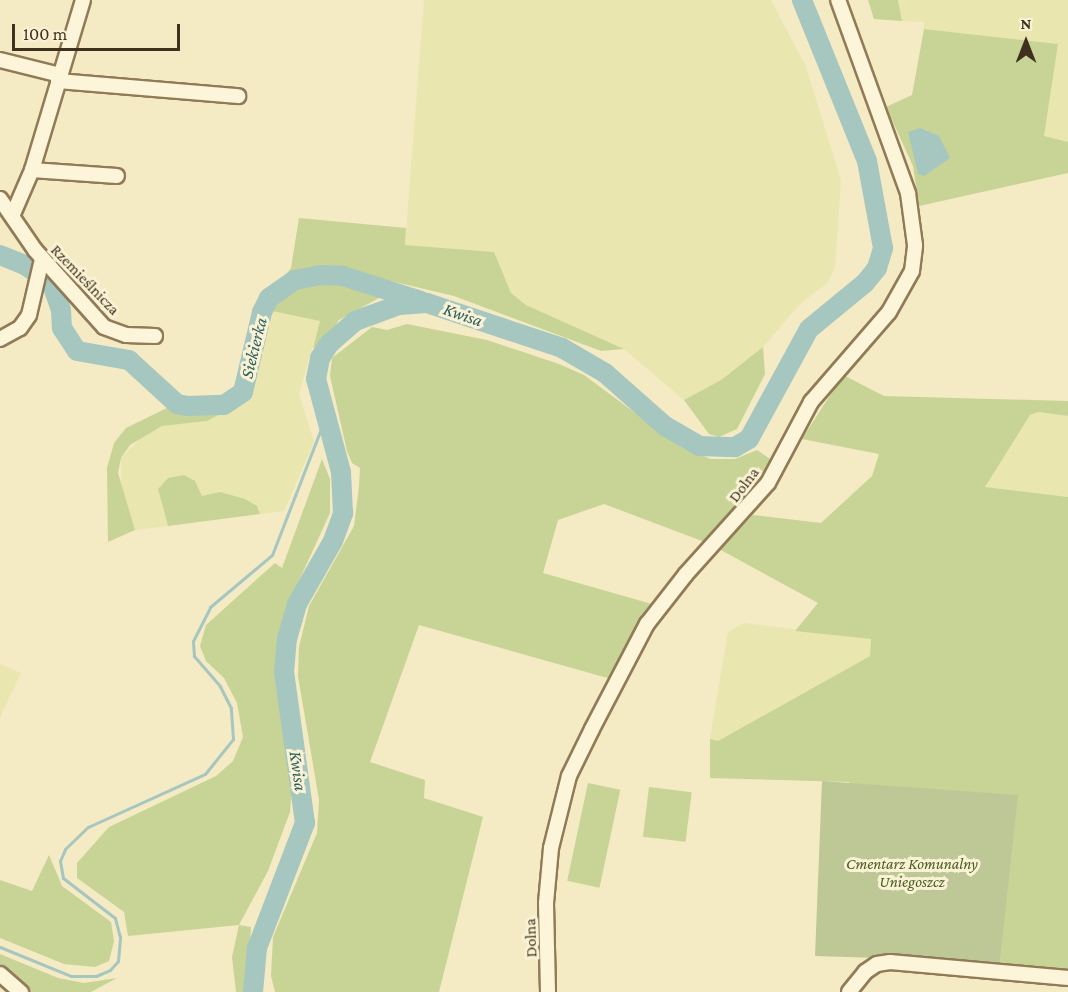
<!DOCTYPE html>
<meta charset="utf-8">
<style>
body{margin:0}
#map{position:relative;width:1068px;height:992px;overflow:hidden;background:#f4eac4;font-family:"Crimson Pro",serif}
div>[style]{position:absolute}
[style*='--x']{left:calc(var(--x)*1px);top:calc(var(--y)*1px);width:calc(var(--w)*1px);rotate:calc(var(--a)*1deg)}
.farmland>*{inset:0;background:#eae6b0}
.green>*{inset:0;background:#c7d496;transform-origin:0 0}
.cemetery>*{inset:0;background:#bdc896}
.water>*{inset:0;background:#a6c6c0}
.stream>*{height:3px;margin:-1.5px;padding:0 1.5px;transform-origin:1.5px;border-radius:1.5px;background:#a6c6c0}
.river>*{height:20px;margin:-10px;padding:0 10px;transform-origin:10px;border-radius:10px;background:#a6c6c0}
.roads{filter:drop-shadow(2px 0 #917b57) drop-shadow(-2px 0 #917b57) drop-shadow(0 2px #917b57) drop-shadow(0 -2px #917b57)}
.minor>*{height:14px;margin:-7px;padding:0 7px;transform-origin:7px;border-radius:7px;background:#fdf5d9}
span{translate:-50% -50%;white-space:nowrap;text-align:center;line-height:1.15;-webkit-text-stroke:6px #faf2d5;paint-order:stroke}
.street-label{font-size:16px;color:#3f311d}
.park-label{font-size:16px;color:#495e21;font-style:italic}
.water-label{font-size:18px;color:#2b5f61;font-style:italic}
.north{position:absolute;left:996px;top:12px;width:60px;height:60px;-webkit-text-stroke:4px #faf2d5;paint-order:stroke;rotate:0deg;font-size:16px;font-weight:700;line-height:24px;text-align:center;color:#3f311d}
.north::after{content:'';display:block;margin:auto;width:21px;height:27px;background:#3f311d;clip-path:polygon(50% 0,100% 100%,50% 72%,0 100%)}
.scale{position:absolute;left:12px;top:24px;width:168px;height:27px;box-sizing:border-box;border:3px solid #3f311d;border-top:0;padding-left:8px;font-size:18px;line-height:21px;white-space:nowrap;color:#3f311d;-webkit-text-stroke:4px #faf2d5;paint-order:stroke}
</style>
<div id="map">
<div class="farmland">
<i style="clip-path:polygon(424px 0,771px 0,806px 67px,841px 180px,835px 267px,828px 282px,800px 304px,763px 347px,721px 380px,684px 400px,624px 349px,526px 305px,511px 293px,494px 252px,405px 245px)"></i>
<i style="clip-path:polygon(898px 0,1068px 0,1068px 142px,1043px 137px,1058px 44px,924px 29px,924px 22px,902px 21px)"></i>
<i style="clip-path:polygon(272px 311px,320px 321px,299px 394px,314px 442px,284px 511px,260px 514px,257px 506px,202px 497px,195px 481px,161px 502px,168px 526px,135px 530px,121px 487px,121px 458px,146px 433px,162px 426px,207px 421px,246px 401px)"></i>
<i style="clip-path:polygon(1038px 412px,1068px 416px,1068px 497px,985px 487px,1030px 415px)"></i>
<i style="clip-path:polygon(744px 623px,872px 639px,870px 656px,718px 741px,710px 739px,728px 632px)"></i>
<i style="clip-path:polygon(0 664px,21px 673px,0 717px)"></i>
</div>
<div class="green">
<i style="clip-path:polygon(868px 0,898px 0,902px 21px,874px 19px)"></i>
<i style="clip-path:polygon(924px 29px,1058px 44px,1044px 136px,1068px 142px,1068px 173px,919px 206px,913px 166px,886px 107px,912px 95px)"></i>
<i style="clip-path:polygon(299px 218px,406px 228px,405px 245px,494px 252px,511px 293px,526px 305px,624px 349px,601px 351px,454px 296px,340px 269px,312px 267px,285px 276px,291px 268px)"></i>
<i style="clip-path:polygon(328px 281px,373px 288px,379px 291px,379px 298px,339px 320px,323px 346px,313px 348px,320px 321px,272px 311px,260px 358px,264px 318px,271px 302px,301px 282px)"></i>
<i style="clip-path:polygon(407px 324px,487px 340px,559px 364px,584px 375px,681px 447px,711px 459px,735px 459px,757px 450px,773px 461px,710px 544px,604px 504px,558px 520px,543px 573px,652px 604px,611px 679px,419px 625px,370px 762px,425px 780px,424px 798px,483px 817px,439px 992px,275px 992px,271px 976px,273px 937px,317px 833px,319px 800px,298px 676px,299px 647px,309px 606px,354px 526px,359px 486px,360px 468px,352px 463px,347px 451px,330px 376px,332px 358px,372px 327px,387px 330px)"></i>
<i style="clip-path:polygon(763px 347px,765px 374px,737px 429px,719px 437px,709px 434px,684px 400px,721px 380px)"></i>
<i style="clip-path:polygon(843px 375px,884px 396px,1068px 401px,1068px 416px,1038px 412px,1030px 415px,985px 487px,1068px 497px,1068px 977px,999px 969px,849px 782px,710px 778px,710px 739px,718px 741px,870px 656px,871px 639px,795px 631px,818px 603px,719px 549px,753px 515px,821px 523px,872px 476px,879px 454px,802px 439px)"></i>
<i style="clip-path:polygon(246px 401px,207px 421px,162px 426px,130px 445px,121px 458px,118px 473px,135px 530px,108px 542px,107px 468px,114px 443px,126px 428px,169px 407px,192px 412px,231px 408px)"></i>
<i style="clip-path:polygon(322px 459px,330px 479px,330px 513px,292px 596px,276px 658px,282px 712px,294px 762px,290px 812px,268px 871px,239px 925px,251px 927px,247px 992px,236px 992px,232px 957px,239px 925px,128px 936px,124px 912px,77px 878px,77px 863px,109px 827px,216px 776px,233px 761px,243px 737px,237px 703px,224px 678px,206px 661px,200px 646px,206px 625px,275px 563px,282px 568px)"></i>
<i style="clip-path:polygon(184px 475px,195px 481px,202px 496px,220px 492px,245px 499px,257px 506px,260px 514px,168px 526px,158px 489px,168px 478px)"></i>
<i style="left:588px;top:783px;width:33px;height:100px;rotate:12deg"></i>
<i style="left:649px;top:787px;width:43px;height:50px;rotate:7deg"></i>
<i style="clip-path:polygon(49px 855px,62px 886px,111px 922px,114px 941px,109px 961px,95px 967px,64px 964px,0 938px,0 880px,32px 891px)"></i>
<i style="clip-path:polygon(0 954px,58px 978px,84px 983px,117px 978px,91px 992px,26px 992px,0 969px)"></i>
</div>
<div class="cemetery">
<i style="clip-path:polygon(822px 781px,1018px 795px,999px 969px,910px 959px,815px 956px)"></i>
</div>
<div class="water">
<i style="clip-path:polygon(920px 128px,939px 136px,950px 158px,924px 176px,918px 174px,908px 132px)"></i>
</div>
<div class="stream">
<i style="--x:0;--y:947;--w:77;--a:22.2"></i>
<i style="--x:71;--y:976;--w:25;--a:0"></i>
<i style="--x:96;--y:976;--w:15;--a:-23"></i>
<i style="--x:110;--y:970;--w:12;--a:-48"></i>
<i style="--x:118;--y:961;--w:24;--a:-85"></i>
<i style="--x:120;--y:937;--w:20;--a:-105"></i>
<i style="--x:115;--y:918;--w:66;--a:-142.4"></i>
<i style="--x:63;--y:878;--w:17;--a:-100"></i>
<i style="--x:60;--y:861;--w:13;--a:-67"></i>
<i style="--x:65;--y:849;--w:32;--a:-44"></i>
<i style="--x:88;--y:827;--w:128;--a:-24.4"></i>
<i style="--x:205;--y:774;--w:45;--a:-51.3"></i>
<i style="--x:233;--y:739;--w:31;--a:-94"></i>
<i style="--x:231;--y:708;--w:25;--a:-117"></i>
<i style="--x:220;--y:686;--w:40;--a:-131"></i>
<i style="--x:194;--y:656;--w:15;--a:-94"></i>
<i style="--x:193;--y:641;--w:38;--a:-63"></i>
<i style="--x:210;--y:607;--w:81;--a:-40"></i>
<i style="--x:272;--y:555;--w:144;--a:-68.8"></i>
</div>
<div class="river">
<i style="--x:0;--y:255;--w:27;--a:22"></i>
<i style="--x:25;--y:265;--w:33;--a:35"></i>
<i style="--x:52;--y:284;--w:28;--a:71"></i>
<i style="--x:61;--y:310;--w:18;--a:87"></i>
<i style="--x:62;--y:328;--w:27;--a:57"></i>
<i style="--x:77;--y:351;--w:53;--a:9.8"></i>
<i style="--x:129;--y:360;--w:65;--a:42.5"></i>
<i style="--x:177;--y:404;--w:10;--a:11"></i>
<i style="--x:187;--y:406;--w:37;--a:-2"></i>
<i style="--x:224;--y:405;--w:23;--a:-34"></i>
<i style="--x:243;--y:392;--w:82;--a:-76.6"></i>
<i style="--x:262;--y:312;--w:16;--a:-63"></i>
<i style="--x:269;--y:298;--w:32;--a:-35"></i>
<i style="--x:295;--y:280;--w:25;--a:-11"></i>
<i style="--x:320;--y:275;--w:23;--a:2"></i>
<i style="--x:343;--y:276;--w:82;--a:17.8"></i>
<i style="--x:253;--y:992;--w:44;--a:-84.8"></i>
<i style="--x:257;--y:948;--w:134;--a:-69"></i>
<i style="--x:305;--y:823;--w:152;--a:-97.9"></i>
<i style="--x:284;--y:672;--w:33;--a:-85"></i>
<i style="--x:287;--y:639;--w:36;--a:-74"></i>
<i style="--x:297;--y:604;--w:73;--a:-60.3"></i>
<i style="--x:333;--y:541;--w:30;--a:-70"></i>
<i style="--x:343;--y:513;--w:41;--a:-92.8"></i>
<i style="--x:341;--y:472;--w:96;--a:-105"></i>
<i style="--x:316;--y:379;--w:21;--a:-79"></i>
<i style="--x:320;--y:358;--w:17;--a:-57"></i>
<i style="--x:329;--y:344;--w:35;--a:-41"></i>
<i style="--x:355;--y:321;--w:47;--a:-20"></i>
<i style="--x:399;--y:305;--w:28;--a:-4"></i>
<i style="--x:427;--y:303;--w:142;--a:18.4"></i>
<i style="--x:562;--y:348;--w:50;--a:30.2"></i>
<i style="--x:605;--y:373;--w:80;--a:41.5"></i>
<i style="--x:665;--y:426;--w:39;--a:30"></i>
<i style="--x:699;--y:446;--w:36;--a:2"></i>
<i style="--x:735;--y:447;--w:16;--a:-30"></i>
<i style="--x:749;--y:439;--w:125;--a:-61.4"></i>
<i style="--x:809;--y:329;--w:72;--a:-39.4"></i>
<i style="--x:865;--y:283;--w:19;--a:-51"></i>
<i style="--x:877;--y:268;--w:21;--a:-73"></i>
<i style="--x:883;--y:248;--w:88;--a:-100.4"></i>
<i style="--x:867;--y:161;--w:174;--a:-112"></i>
</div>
<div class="roads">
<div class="minor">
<i style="--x:0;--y:60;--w:62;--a:14"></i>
<i style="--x:58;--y:81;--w:181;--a:4.8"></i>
<i style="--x:32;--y:170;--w:85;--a:4"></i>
<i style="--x:0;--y:199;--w:62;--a:55.5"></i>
<i style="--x:35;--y:250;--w:103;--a:48.1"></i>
<i style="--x:104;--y:327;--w:23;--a:20"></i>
<i style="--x:126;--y:335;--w:29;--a:2"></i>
<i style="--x:13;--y:214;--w:48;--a:-66.6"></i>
<i style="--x:32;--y:170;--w:177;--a:-73.3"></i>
<i style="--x:0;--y:339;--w:23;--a:-29"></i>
<i style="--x:20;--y:328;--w:16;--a:-55"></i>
<i style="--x:29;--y:315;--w:57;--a:-76.9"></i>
<i style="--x:0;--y:974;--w:28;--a:41"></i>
<i style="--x:548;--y:992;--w:89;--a:-91.3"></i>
<i style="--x:546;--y:903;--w:55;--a:-84.8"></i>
<i style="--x:551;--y:848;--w:74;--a:-76"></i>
<i style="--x:569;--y:776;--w:52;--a:-63.9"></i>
<i style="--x:592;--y:729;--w:119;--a:-62.4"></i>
<i style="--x:647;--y:624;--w:63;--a:-52"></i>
<i style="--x:686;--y:574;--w:122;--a:-48"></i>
<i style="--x:768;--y:483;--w:92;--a:-62"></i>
<i style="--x:811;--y:402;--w:119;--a:-49.1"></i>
<i style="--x:889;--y:312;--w:47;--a:-60.7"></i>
<i style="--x:912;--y:271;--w:26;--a:-83"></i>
<i style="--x:915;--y:245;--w:52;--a:-97.7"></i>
<i style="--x:908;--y:193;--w:205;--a:-109.9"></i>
<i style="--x:849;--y:992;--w:26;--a:-51"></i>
<i style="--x:865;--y:972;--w:14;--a:-34"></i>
<i style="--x:877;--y:964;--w:13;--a:-9"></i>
<i style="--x:890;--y:962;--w:179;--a:5.1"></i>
</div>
</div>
<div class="street-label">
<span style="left:85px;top:280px;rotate:46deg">Rzemieślnicza</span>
<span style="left:744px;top:485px;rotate:-53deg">Dolna</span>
<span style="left:531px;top:938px;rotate:-92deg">Dolna</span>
</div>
<div class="park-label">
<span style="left:912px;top:873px">Cmentarz Komunalny<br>Uniegoszcz</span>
</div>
<div class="water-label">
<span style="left:463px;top:315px;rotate:19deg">Kwisa</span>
<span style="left:254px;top:348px;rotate:-76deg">Siekierka</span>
<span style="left:298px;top:771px;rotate:82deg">Kwisa</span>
</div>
<div class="north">N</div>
<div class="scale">100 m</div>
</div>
